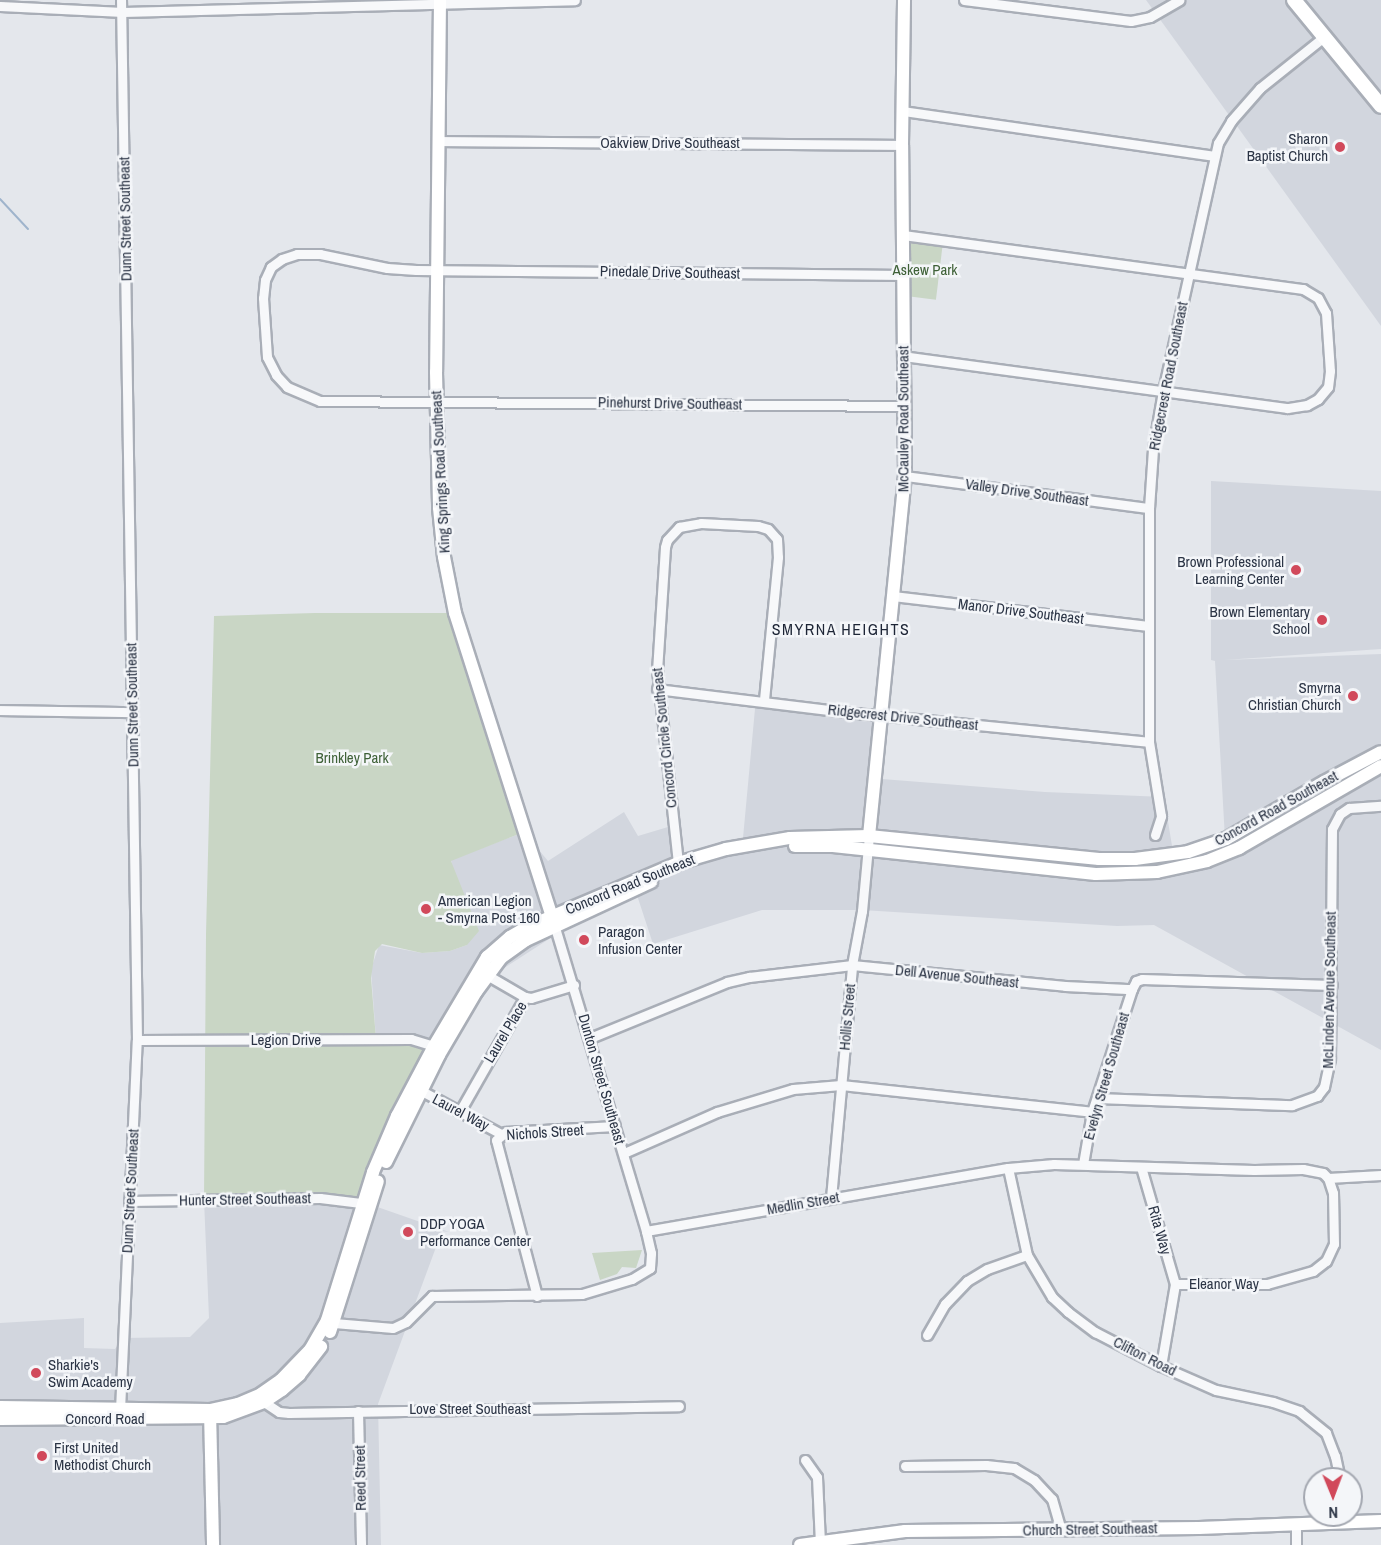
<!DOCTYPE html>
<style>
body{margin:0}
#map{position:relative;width:1381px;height:1545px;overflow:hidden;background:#e4e7ec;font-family:"Archivo Narrow",sans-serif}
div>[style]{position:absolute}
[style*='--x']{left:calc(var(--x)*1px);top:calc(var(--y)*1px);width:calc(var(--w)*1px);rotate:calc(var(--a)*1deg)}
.built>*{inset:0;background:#d2d6de}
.green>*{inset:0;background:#c9d6c5;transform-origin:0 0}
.stream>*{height:2px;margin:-1px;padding:0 1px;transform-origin:1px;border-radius:1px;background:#9fb4cc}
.roads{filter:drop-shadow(2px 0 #a9aeb7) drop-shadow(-2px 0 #a9aeb7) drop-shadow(0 2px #a9aeb7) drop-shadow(0 -2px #a9aeb7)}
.street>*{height:9px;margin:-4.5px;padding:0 4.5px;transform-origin:4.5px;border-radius:4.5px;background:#f7f8fa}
.secondary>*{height:12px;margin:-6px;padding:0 6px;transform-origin:6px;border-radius:6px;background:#fff}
.primary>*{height:14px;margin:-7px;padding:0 7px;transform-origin:7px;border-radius:7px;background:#fff}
.dots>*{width:16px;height:16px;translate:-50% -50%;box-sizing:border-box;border:3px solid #f4f6f9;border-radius:50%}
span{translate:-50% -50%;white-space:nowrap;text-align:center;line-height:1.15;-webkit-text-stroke:5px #f4f6f9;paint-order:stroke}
.poi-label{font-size:15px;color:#2b3445}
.right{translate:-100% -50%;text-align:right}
.left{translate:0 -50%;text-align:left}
.street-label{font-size:15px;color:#2b3445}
.park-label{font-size:15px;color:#3f6138}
.neighbourhood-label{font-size:16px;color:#1d2536;letter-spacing:1.5px}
.north{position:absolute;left:1303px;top:1467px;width:60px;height:60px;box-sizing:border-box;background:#f4f6f9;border:2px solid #a4a8b1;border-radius:50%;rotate:179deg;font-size:16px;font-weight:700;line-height:24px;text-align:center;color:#2b3445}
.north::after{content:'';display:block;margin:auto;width:21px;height:27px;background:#d1495b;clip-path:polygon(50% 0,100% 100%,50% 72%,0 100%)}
</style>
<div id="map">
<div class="built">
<i style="clip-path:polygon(1146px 0,1381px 0,1381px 326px)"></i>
<i style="clip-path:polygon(1211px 481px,1381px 491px,1381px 649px,1224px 660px,1381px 654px,1381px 1050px,1154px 925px,1117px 926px,862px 910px,762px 910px,653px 944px,634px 886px,553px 921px,549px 939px,501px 970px,451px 1042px,366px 1203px,449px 1232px,442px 1231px,378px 1404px,381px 1545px,0 1545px,0 1323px,84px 1318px,84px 1348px,115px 1349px,123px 1338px,190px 1337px,209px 1318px,204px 1200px,376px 1039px,371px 969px,379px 945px,422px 953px,450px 951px,467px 945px,451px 860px,524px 832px,548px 861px,624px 812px,638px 836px,678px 824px,683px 856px,743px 838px,756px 698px,889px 716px,882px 779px,1045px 792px,1164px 797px,1174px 858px,1225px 839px,1215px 661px,1211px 660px)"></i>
</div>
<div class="green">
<i style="left:909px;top:240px;width:34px;height:56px;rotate:7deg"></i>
<i style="clip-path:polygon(315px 613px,455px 613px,524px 832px,451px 861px,479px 931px,467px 945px,450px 951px,422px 953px,382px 944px,375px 951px,371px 978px,376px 1039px,438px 1047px,365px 1204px,349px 1200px,204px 1200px,206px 934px,214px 616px)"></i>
<i style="clip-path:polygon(642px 1250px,636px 1268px,622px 1267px,617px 1274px,600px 1280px,592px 1253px)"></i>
</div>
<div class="stream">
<i style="--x:0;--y:199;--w:41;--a:47"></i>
</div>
<div class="roads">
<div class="street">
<i style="--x:964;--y:0;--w:168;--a:7.2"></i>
<i style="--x:1131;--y:21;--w:19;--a:-12"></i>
<i style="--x:1150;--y:17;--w:34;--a:-30"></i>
<i style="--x:0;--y:6;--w:123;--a:2.8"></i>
<i style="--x:123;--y:12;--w:452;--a:-1.5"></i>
<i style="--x:903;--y:111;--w:314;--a:8.2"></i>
<i style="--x:438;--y:141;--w:464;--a:0.5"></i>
<i style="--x:903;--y:235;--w:404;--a:7.7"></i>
<i style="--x:1303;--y:289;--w:17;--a:31"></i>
<i style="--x:1318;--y:298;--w:17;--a:62"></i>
<i style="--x:1326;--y:313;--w:58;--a:86.1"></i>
<i style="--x:1330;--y:371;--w:16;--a:97"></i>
<i style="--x:1328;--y:387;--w:16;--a:130"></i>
<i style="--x:1318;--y:399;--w:13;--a:151"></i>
<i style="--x:1307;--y:405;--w:20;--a:171"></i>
<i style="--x:1287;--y:408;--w:388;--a:-172.3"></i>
<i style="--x:903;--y:275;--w:487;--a:-179.4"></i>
<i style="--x:416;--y:270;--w:29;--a:-176"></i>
<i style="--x:387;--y:268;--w:68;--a:-168.2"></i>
<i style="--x:320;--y:254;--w:23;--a:180"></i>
<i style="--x:297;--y:254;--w:16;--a:162"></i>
<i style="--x:282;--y:259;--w:14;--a:144"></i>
<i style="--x:271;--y:267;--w:14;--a:115"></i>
<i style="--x:265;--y:280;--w:18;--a:96"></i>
<i style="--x:263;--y:298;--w:59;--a:86.1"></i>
<i style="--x:267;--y:357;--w:20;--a:63"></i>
<i style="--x:276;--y:375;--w:16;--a:47"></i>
<i style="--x:287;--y:387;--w:36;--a:23"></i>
<i style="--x:320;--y:401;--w:583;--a:0.49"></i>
<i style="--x:905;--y:476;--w:246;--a:7.5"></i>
<i style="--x:893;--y:596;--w:257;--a:6.7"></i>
<i style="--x:657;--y:689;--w:189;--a:7"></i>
<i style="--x:845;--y:712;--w:305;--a:5.6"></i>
<i style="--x:0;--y:710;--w:132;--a:0.9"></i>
<i style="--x:1155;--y:835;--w:20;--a:-72"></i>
<i style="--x:1161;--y:816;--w:75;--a:-99.2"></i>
<i style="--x:1149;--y:742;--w:234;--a:-90"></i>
<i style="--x:1149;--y:508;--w:59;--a:-86.1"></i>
<i style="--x:1153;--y:449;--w:59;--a:-80.2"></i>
<i style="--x:1163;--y:391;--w:254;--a:-77.5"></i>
<i style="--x:1218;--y:143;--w:26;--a:-59"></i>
<i style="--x:1231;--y:121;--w:44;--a:-48.7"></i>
<i style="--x:1260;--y:88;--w:82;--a:-38.6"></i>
<i style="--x:678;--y:863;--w:193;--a:-96.2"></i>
<i style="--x:657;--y:671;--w:124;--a:-86.3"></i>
<i style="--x:665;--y:547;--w:7;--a:-74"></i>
<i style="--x:667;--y:540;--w:18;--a:-47"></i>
<i style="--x:679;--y:527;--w:22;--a:-10"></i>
<i style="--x:701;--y:523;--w:57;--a:3"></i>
<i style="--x:758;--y:526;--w:10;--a:17"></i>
<i style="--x:768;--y:529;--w:13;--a:48"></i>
<i style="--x:777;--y:539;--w:18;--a:87"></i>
<i style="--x:778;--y:557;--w:145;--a:95.6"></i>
<i style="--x:487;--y:975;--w:44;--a:30.1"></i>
<i style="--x:525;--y:997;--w:6;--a:9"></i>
<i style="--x:531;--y:998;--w:45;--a:-16.8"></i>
<i style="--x:590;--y:1038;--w:148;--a:-22.2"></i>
<i style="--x:727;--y:982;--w:23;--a:-13"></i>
<i style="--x:749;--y:977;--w:104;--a:-6.6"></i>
<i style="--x:852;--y:965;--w:214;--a:5.6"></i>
<i style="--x:1065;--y:986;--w:62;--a:2.8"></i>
<i style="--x:1127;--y:989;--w:5;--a:0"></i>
<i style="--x:1132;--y:989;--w:9;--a:-63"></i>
<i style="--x:1136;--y:981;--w:6;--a:-18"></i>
<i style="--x:1142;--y:979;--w:190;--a:1.8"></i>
<i style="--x:137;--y:1040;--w:274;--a:-0.2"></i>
<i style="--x:411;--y:1039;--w:24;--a:17"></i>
<i style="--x:420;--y:1090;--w:92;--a:28.5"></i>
<i style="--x:1097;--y:1098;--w:195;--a:2.1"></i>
<i style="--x:1292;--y:1105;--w:27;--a:-20"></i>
<i style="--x:1317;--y:1096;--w:11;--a:-52"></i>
<i style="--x:1324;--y:1087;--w:30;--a:-78"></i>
<i style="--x:1330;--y:1058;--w:229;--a:-89.5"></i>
<i style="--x:1332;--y:829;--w:17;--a:-62"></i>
<i style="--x:1340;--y:814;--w:11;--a:-34"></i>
<i style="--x:1349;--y:808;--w:32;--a:-4"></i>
<i style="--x:460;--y:1111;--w:131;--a:-60.3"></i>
<i style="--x:624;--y:1153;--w:102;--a:-23.8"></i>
<i style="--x:717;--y:1112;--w:79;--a:-16.8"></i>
<i style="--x:793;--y:1089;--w:48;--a:-4.8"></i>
<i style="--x:841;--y:1085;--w:252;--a:6.1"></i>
<i style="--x:1083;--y:1164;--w:53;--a:-80.2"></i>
<i style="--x:1092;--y:1112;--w:129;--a:-72"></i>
<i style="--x:1141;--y:1167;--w:122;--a:73.8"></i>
<i style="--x:1175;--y:1284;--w:83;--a:99.7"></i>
<i style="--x:1008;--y:1168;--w:89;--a:77.7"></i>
<i style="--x:1027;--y:1255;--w:49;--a:59.2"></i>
<i style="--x:1052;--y:1297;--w:22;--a:43"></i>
<i style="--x:1068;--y:1312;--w:34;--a:37"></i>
<i style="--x:1095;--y:1332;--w:74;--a:27.3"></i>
<i style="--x:1161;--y:1366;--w:60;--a:23.6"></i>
<i style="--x:1216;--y:1390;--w:58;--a:11.9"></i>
<i style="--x:1273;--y:1402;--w:28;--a:19"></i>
<i style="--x:1299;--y:1411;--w:35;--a:39"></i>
<i style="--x:1326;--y:1433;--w:25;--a:69"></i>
<i style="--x:1335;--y:1456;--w:24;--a:78"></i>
<i style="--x:1328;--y:1178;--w:53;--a:-3.2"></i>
<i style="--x:831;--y:1198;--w:234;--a:-84.8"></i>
<i style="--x:852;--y:965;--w:55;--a:-79.5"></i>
<i style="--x:862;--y:911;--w:75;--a:-84.7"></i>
<i style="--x:129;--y:1201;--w:191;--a:-0.9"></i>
<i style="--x:320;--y:1198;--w:41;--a:7"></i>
<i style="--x:646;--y:1231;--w:367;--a:-9.9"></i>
<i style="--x:1008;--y:1168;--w:46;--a:-5"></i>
<i style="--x:1054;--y:1164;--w:200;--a:1.7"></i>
<i style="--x:1254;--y:1170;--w:49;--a:-1.2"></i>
<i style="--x:1303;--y:1169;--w:20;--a:11"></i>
<i style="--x:1323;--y:1173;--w:7;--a:45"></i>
<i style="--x:1175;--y:1284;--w:92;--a:0"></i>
<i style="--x:1267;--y:1284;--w:48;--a:-15.8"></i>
<i style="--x:1313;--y:1271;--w:16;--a:-38"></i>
<i style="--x:1326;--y:1261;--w:19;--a:-65"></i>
<i style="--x:1334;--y:1244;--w:51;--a:-91.1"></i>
<i style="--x:1333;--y:1193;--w:16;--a:-108"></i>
<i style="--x:537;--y:1296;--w:161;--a:-104.7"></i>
<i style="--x:496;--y:1140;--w:13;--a:-39"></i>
<i style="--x:506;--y:1132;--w:109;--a:-3.2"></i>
<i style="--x:334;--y:1323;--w:59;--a:4.8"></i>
<i style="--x:393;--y:1328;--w:14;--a:-25"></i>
<i style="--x:406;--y:1322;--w:37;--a:-45"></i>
<i style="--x:432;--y:1296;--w:150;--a:-0.8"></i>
<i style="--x:582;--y:1294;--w:52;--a:-16.7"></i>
<i style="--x:632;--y:1279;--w:21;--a:-31"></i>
<i style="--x:650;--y:1268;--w:15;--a:-86"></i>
<i style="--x:651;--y:1253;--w:23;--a:-103"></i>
<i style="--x:646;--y:1231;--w:317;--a:-106.7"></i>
<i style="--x:927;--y:1335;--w:36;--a:-60"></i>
<i style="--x:945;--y:1304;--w:32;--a:-46"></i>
<i style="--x:967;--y:1281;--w:23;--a:-31"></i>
<i style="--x:987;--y:1269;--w:42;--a:-19.3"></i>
<i style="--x:264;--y:1402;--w:18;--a:34"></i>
<i style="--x:279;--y:1412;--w:10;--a:6"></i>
<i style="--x:289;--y:1413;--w:390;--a:-1"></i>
<i style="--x:120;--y:1410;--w:370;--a:-87.4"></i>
<i style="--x:137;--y:1040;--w:1040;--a:-90.88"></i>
<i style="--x:358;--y:1411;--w:134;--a:88.7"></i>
<i style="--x:805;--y:1460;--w:21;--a:55"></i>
<i style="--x:817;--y:1477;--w:66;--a:87.4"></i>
<i style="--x:905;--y:1466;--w:81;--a:-0.7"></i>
<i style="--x:986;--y:1465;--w:28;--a:6"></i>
<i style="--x:1014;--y:1468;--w:23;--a:31"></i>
<i style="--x:1034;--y:1480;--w:26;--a:47"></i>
<i style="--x:1052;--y:1499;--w:32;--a:74"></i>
<i style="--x:1296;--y:1545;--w:20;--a:-90"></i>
</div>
<div class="secondary">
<i style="--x:440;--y:0;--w:372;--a:90.6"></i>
<i style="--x:436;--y:372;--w:136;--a:88.7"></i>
<i style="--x:439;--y:508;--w:49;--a:84.2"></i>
<i style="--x:444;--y:557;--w:57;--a:78.9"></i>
<i style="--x:455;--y:613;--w:325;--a:72.3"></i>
<i style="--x:869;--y:836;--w:362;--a:-84.3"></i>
<i style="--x:905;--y:476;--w:331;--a:-90.5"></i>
<i style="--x:902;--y:145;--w:145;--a:-89.2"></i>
<i style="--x:795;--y:846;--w:38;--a:0"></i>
<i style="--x:833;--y:846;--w:264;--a:6.1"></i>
<i style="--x:1096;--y:874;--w:61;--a:-1.9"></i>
<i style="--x:1157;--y:872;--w:51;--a:-12.4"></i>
<i style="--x:1207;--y:861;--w:35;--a:-22"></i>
<i style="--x:1239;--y:848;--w:164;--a:-30"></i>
<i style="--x:386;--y:1162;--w:119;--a:-63.6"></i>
<i style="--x:439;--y:1055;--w:73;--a:-59.6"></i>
<i style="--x:476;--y:992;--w:42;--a:-53.7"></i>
<i style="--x:501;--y:958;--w:31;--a:-36"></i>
<i style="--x:526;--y:940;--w:138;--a:-24.9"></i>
<i style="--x:330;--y:1332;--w:158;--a:-72.4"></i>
<i style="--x:0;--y:1407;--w:210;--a:0.8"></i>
<i style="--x:210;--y:1410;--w:29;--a:-12"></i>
<i style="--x:238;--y:1404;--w:25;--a:-23"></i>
<i style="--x:261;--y:1394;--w:24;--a:-35"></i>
<i style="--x:281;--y:1380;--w:42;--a:-46"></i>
<i style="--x:310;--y:1350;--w:34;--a:-60"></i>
<i style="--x:327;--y:1320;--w:155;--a:-72.7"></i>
<i style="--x:373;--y:1172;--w:61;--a:-66.8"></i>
<i style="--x:397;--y:1116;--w:79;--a:-62.1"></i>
<i style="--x:434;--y:1046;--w:104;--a:-59.2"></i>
<i style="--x:487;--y:957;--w:30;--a:-41"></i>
<i style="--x:510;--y:937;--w:20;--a:-30"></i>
<i style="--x:527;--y:927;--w:164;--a:-23"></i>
<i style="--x:678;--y:863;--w:50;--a:-16.3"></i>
<i style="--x:726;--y:849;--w:65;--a:-9.8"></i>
<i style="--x:790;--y:838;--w:79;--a:-1.5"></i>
<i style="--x:869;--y:836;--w:231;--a:5.7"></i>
<i style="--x:1099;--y:859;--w:36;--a:0"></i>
<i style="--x:1135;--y:859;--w:53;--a:-7.5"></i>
<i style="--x:1188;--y:852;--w:40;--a:-18.9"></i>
<i style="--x:1226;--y:839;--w:113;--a:-30.2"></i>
<i style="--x:1324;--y:782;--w:64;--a:-27.8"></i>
<i style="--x:210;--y:1411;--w:134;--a:88.7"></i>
<i style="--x:0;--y:1419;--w:223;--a:-0.5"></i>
<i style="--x:223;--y:1417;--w:44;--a:-20.1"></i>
<i style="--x:264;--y:1402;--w:22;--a:-34"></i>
<i style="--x:282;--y:1390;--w:23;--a:-41"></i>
<i style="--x:299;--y:1375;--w:36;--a:-52"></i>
<i style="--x:800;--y:1545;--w:106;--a:-7.6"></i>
<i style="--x:905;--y:1531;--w:294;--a:-0.6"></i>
<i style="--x:1199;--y:1528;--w:182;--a:-2.2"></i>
</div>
<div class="primary">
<i style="--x:1294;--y:0;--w:137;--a:50.6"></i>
</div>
</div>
<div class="dots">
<i style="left:1340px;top:147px;background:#d1495b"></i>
<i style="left:1296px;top:570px;background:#d1495b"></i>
<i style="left:1322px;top:620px;background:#d1495b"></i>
<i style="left:1353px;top:696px;background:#d1495b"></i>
<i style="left:426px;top:909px;background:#d1495b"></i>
<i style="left:584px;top:940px;background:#d1495b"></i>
<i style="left:408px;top:1232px;background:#d1495b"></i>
<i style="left:36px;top:1373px;background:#d1495b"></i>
<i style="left:42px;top:1456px;background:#d1495b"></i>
</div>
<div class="poi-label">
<span class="right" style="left:1328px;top:147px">Sharon<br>Baptist Church</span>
<span class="right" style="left:1284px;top:570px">Brown Professional<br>Learning Center</span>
<span class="right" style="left:1310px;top:620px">Brown Elementary<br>School</span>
<span class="right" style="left:1341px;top:696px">Smyrna<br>Christian Church</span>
<span class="left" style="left:438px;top:909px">American Legion<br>- Smyrna Post 160</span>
<span class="left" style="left:598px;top:940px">Paragon<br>Infusion Center</span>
<span class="left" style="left:420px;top:1232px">DDP YOGA<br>Performance Center</span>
<span class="left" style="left:48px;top:1373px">Sharkie's<br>Swim Academy</span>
<span class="left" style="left:54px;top:1456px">First United<br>Methodist Church</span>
</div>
<div class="street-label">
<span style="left:670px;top:143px">Oakview Drive Southeast</span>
<span style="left:125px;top:219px;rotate:-91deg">Dunn Street Southeast</span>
<span style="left:670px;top:272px;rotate:1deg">Pinedale Drive Southeast</span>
<span style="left:1168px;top:376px;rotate:-79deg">Ridgecrest Road Southeast</span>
<span style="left:670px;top:403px;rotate:1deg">Pinehurst Drive Southeast</span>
<span style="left:903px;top:419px;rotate:-90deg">McCauley Road Southeast</span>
<span style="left:440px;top:472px;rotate:-93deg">King Springs Road Southeast</span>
<span style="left:1027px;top:492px;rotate:8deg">Valley Drive Southeast</span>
<span style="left:1021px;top:611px;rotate:7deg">Manor Drive Southeast</span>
<span style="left:132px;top:705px;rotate:-91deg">Dunn Street Southeast</span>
<span style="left:903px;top:717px;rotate:6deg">Ridgecrest Drive Southeast</span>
<span style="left:664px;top:738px;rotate:-96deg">Concord Circle Southeast</span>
<span style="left:1276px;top:808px;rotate:-29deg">Concord Road Southeast</span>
<span style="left:630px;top:884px;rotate:-22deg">Concord Road Southeast</span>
<span style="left:957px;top:976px;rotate:6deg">Dell Avenue Southeast</span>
<span style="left:1329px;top:990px;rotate:-89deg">McLinden Avenue Southeast</span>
<span style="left:847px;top:1017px;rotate:-85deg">Hollis Street</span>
<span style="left:505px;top:1032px;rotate:-59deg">Laurel Place</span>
<span style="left:286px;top:1040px">Legion Drive</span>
<span style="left:1106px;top:1076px;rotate:-74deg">Evelyn Street Southeast</span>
<span style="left:602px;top:1079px;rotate:74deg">Dunton Street Southeast</span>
<span style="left:461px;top:1112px;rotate:28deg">Laurel Way</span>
<span style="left:545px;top:1132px;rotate:-4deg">Nichols Street</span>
<span style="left:130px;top:1191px;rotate:-87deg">Dunn Street Southeast</span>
<span style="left:245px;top:1199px;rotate:-1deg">Hunter Street Southeast</span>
<span style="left:803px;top:1203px;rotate:-10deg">Medlin Street</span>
<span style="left:1160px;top:1230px;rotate:74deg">Rita Way</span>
<span style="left:1224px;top:1284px">Eleanor Way</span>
<span style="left:1145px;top:1356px;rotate:27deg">Clifton Road</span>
<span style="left:470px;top:1409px">Love Street Southeast</span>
<span style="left:105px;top:1419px">Concord Road</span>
<span style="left:360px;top:1478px;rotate:-91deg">Reed Street</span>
<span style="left:1090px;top:1529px;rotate:-1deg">Church Street Southeast</span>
</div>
<div class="park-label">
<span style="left:925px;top:270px">Askew Park</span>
<span style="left:352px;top:758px">Brinkley Park</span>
</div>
<div class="neighbourhood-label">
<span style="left:841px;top:629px">SMYRNA HEIGHTS</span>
</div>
<div class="north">N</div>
</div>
